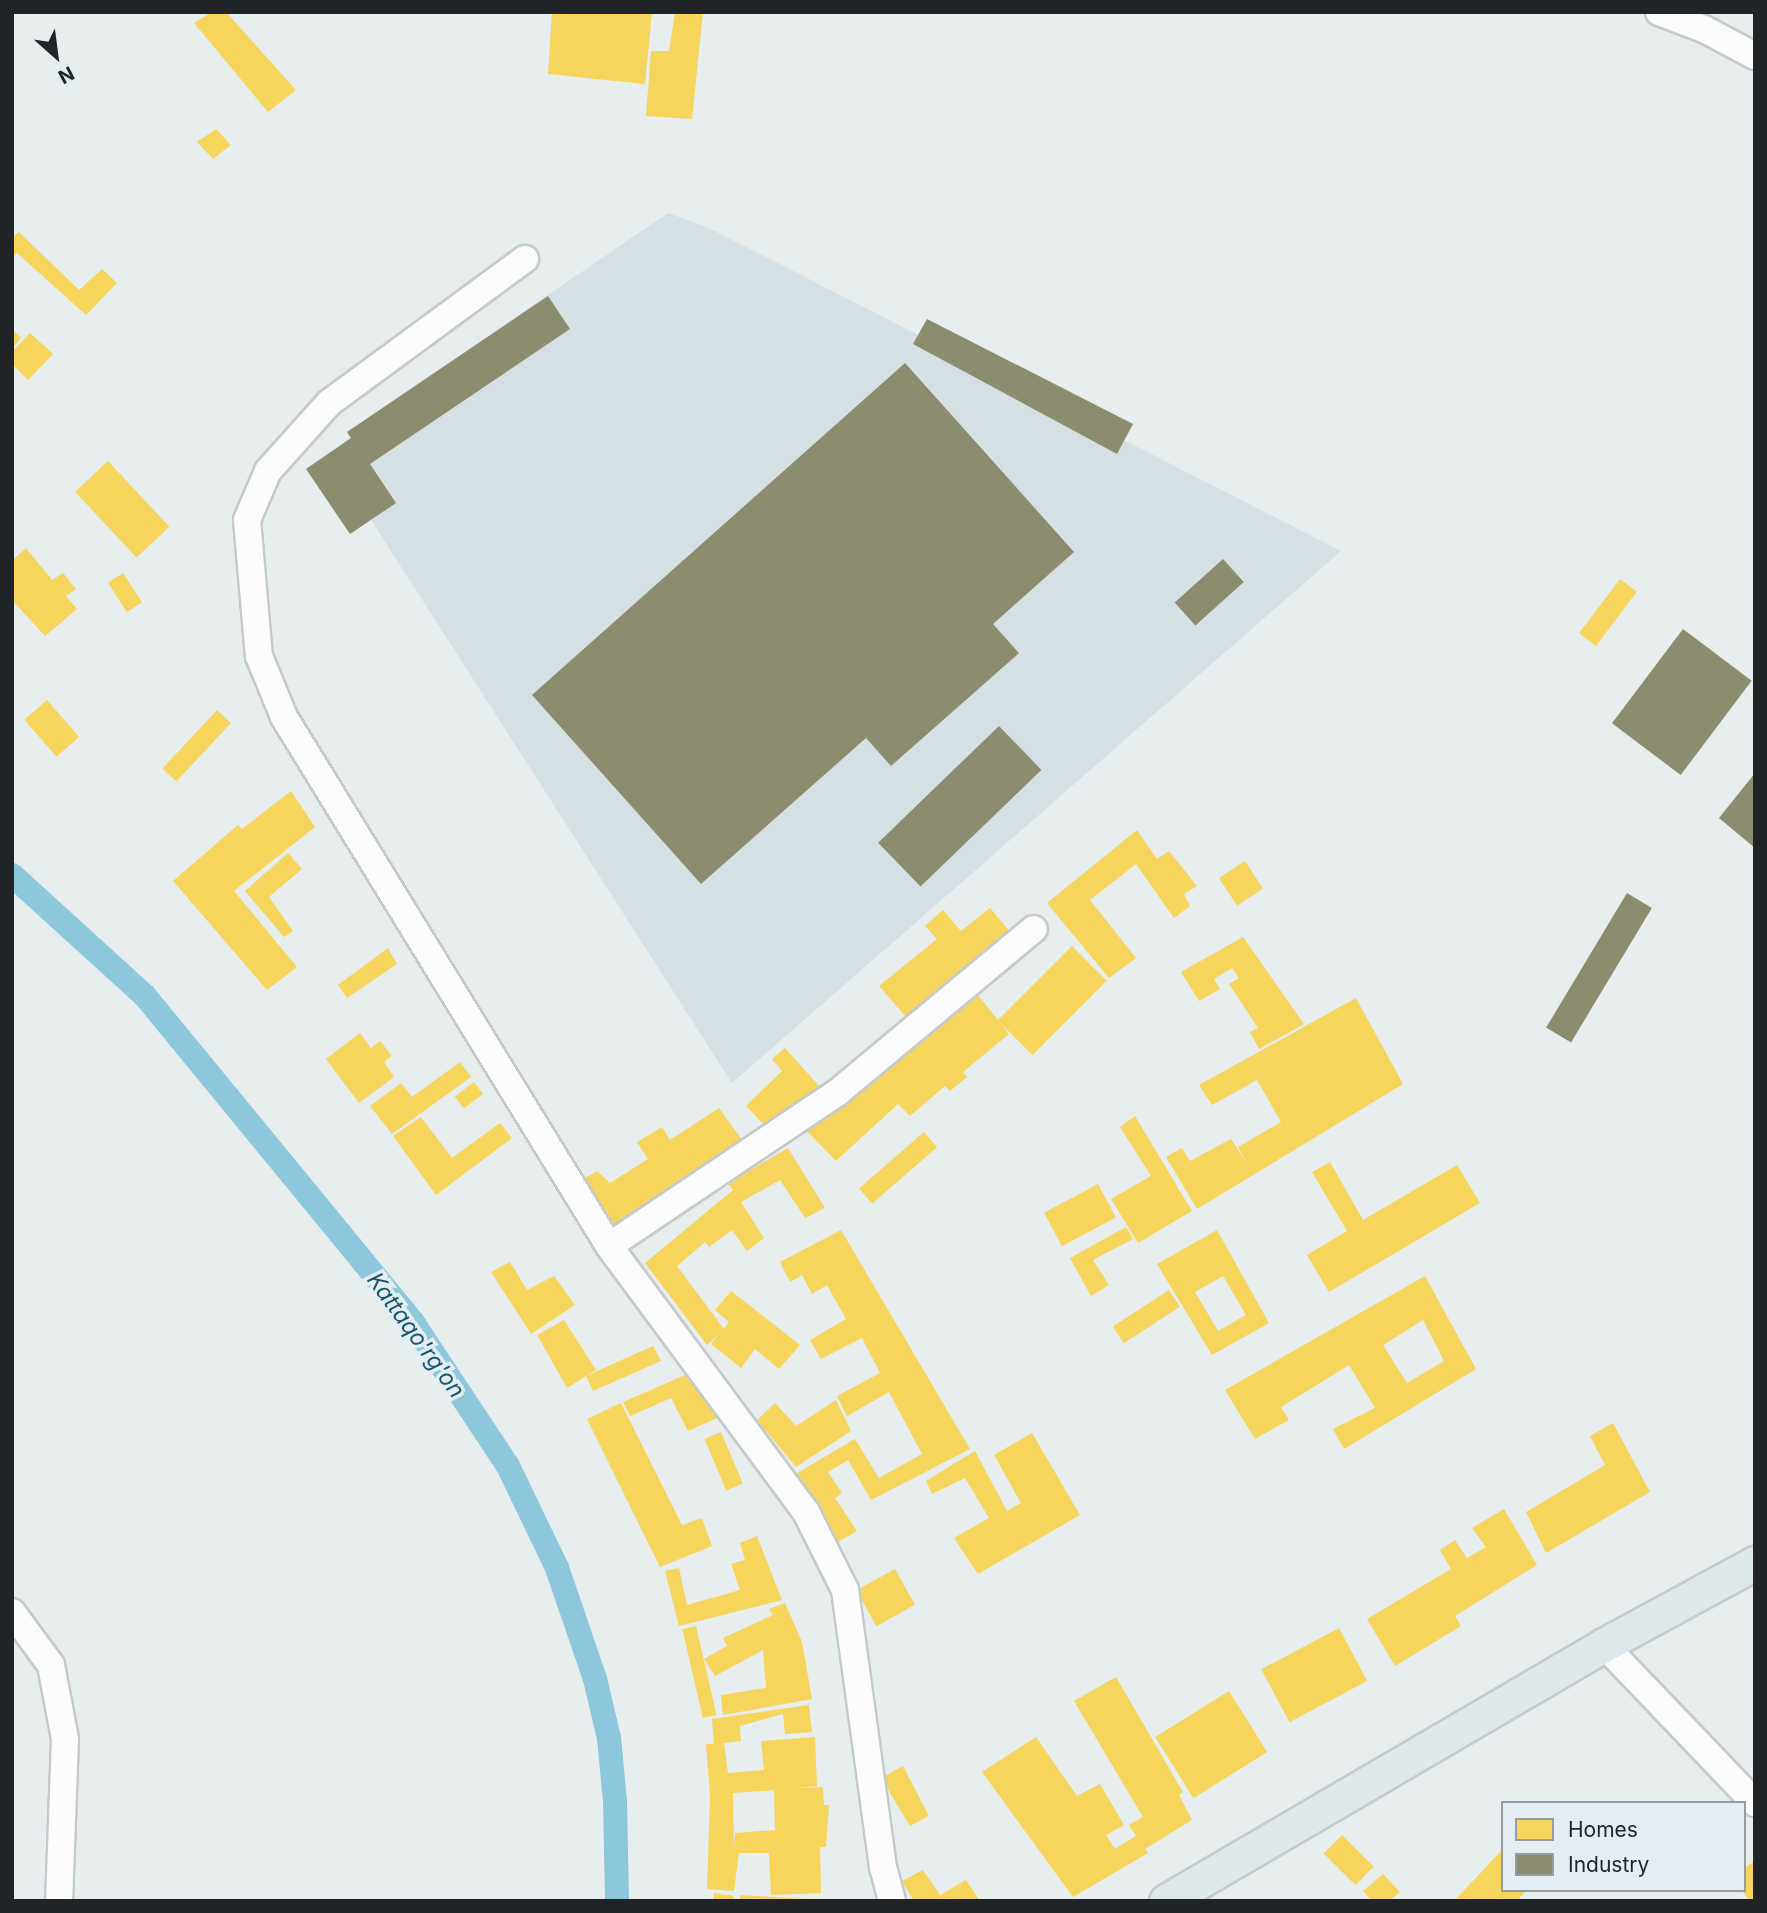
<!DOCTYPE html>
<style>
body{margin:0}
#map{position:relative;width:1767px;height:1913px;overflow:hidden;background:#e8edee;font-family:Inter,sans-serif}
div>[style]{position:absolute}
[style*='--x']{left:calc(var(--x)*1px);top:calc(var(--y)*1px);width:calc(var(--w)*1px);rotate:calc(var(--a)*1deg)}
.built>*{inset:0;background:#d5e0e4}
.homes>*{inset:0;background:#f6d55c;transform-origin:0 0}
.industry>*{inset:0;background:#8c8c6e;transform-origin:0 0}
.canal>*{height:24px;margin:-12px;padding:0 12px;transform-origin:12px;border-radius:12px;background:#8dc7db}
.roads{filter:drop-shadow(2px 0 #c5c9ca) drop-shadow(-2px 0 #c5c9ca) drop-shadow(0 2px #c5c9ca) drop-shadow(0 -2px #c5c9ca)}
.minor>*{height:26px;margin:-13px;padding:0 13px;transform-origin:13px;border-radius:13px;background:#fcfcfc}
.major>*{height:33px;margin:-16.5px;padding:0 16.5px;transform-origin:16.5px;border-radius:16.5px;background:#dfe9eb}
span{translate:-50% -50%;white-space:nowrap;text-align:center;line-height:1.15;-webkit-text-stroke:7px #e4eef2;paint-order:stroke}
.water-label{font-size:23px;color:#14576b;font-style:italic}
.frame{position:absolute;inset:0;border:14px solid #212426;pointer-events:none}
.legend{position:absolute;left:1501px;top:1801px;width:245px;height:91px;box-sizing:border-box;background:#e4eef2;border:2px solid #969da0;margin:0;padding:9px 12px;list-style:none;font-size:21px;color:#212426}
.legend li{display:flex;align-items:center;gap:14px;height:35px}
.legend b{width:35px;border:2px solid #969da0}
.north{position:absolute;left:21px;top:21px;width:70px;height:70px;-webkit-text-stroke:5px #e4eef2;paint-order:stroke;rotate:152deg;font-size:19px;font-weight:700;line-height:28px;text-align:center;color:#212426}
.north::after{content:'';display:block;margin:auto;width:24px;height:32px;background:#212426;clip-path:polygon(50% 0,100% 100%,50% 72%,0 100%)}
</style>
<div id="map">
<div class="built">
<i style="clip-path:polygon(668px 213px,707px 227px,1341px 551px,732px 1083px,371px 520px,350px 534px,306px 469px,350px 439px,347px 432px)"></i>
</div>
<div class="homes">
<i style="clip-path:polygon(212px 12px,226px 12px,296px 90px,268px 112px,194px 23px)"></i>
<i style="clip-path:polygon(552px 12px,652px 12px,645px 84px,548px 74px)"></i>
<i style="clip-path:polygon(675px 12px,703px 12px,692px 119px,646px 116px,651px 51px,669px 51px)"></i>
<i style="clip-path:polygon(216px 129px,231px 145px,213px 159px,197px 142px)"></i>
<i style="clip-path:polygon(19px 232px,79px 290px,102px 269px,117px 283px,86px 315px,17px 253px,12px 257px,12px 238px)"></i>
<i style="clip-path:polygon(12px 329px,21px 338px,12px 348px)"></i>
<i style="clip-path:polygon(30px 333px,53px 354px,28px 380px,12px 364px,12px 352px)"></i>
<i style="left:108px;top:461px;width:90px;height:45px;rotate:47deg"></i>
<i style="clip-path:polygon(26px 548px,52px 580px,63px 573px,76px 589px,66px 596px,77px 609px,45px 636px,12px 600px,12px 561px)"></i>
<i style="left:123px;top:573px;width:35px;height:18px;rotate:57deg"></i>
<i style="left:1620px;top:579px;width:21px;height:68px;rotate:37deg"></i>
<i style="left:47px;top:700px;width:49px;height:30px;rotate:49deg"></i>
<i style="left:217px;top:710px;width:19px;height:80px;rotate:43deg"></i>
<i style="clip-path:polygon(291px 791px,315px 827px,234px 891px,297px 967px,267px 990px,173px 881px,238px 825px,242px 829px)"></i>
<i style="clip-path:polygon(1137px 830px,1157px 859px,1169px 851px,1197px 886px,1184px 894px,1190px 906px,1174px 918px,1136px 864px,1090px 900px,1136px 958px,1109px 978px,1047px 903px)"></i>
<i style="clip-path:polygon(288px 853px,302px 869px,269px 897px,293px 931px,284px 937px,245px 891px)"></i>
<i style="left:1245px;top:861px;width:33px;height:31px;rotate:57deg"></i>
<i style="clip-path:polygon(990px 908px,1012px 934px,907px 1018px,879px 986px,937px 939px,925px 926px,943px 910px,961px 931px)"></i>
<i style="clip-path:polygon(1243px 937px,1304px 1024px,1259px 1049px,1250px 1032px,1258px 1028px,1229px 984px,1239px 978px,1232px 968px,1214px 979px,1220px 989px,1199px 1001px,1181px 972px)"></i>
<i style="left:1072px;top:946px;width:49px;height:105px;rotate:45deg"></i>
<i style="clip-path:polygon(388px 948px,397px 964px,347px 998px,338px 985px)"></i>
<i style="clip-path:polygon(973px 989px,1009px 1034px,963px 1072px,967px 1077px,950px 1091px,945px 1086px,910px 1116px,898px 1104px,836px 1161px,803px 1127px)"></i>
<i style="clip-path:polygon(1356px 998px,1403px 1084px,1197px 1209px,1166px 1157px,1182px 1148px,1190px 1161px,1231px 1139px,1248px 1165px,1238px 1147px,1281px 1122px,1257px 1080px,1212px 1105px,1199px 1085px)"></i>
<i style="clip-path:polygon(360px 1033px,371px 1048px,380px 1041px,392px 1056px,384px 1062px,394px 1077px,359px 1103px,326px 1059px)"></i>
<i style="clip-path:polygon(785px 1048px,819px 1086px,769px 1130px,746px 1106px,782px 1071px,772px 1059px)"></i>
<i style="clip-path:polygon(460px 1062px,471px 1077px,392px 1134px,370px 1106px,401px 1083px,412px 1097px)"></i>
<i style="left:474px;top:1082px;width:15px;height:24px;rotate:53deg"></i>
<i style="clip-path:polygon(719px 1108px,745px 1144px,611px 1236px,579px 1182px,597px 1171px,610px 1183px,648px 1159px,637px 1142px,662px 1127px,670px 1140px)"></i>
<i style="clip-path:polygon(1135px 1116px,1192px 1211px,1138px 1243px,1111px 1199px,1151px 1176px,1120px 1127px)"></i>
<i style="clip-path:polygon(421px 1117px,452px 1158px,500px 1123px,512px 1138px,436px 1195px,393px 1136px)"></i>
<i style="left:924px;top:1132px;width:20px;height:86px;rotate:49deg"></i>
<i style="clip-path:polygon(788px 1148px,825px 1208px,805px 1218px,780px 1180px,741px 1202px,764px 1238px,747px 1251px,732px 1230px,709px 1247px,705px 1242px,677px 1266px,724px 1329px,729px 1322px,715px 1310px,731px 1291px,800px 1345px,779px 1369px,755px 1349px,741px 1368px,711px 1344px,718px 1335px,707px 1345px,645px 1263px,733px 1190px,728px 1183px)"></i>
<i style="clip-path:polygon(1330px 1162px,1363px 1220px,1457px 1165px,1480px 1203px,1329px 1292px,1307px 1255px,1347px 1231px,1312px 1172px)"></i>
<i style="left:1098px;top:1184px;width:38px;height:61px;rotate:62deg"></i>
<i style="clip-path:polygon(1126px 1227px,1133px 1239px,1093px 1260px,1109px 1285px,1091px 1296px,1070px 1258px)"></i>
<i style="clip-path:polygon(841px 1230px,970px 1449px,871px 1500px,848px 1460px,828px 1472px,842px 1493px,835px 1498px,857px 1531px,833px 1545px,792px 1476px,855px 1439px,879px 1478px,922px 1454px,889px 1392px,847px 1416px,837px 1396px,880px 1373px,862px 1338px,821px 1359px,810px 1340px,846px 1319px,827px 1285px,812px 1294px,802px 1275px,790px 1282px,780px 1262px)"></i>
<i style="clip-path:polygon(evenodd,1217px 1230px,1269px 1323px,1212px 1355px,1157px 1264px,1217px 1230px,1223px 1276px,1246px 1315px,1218px 1331px,1195px 1292px,1223px 1276px)"></i>
<i style="clip-path:polygon(510px 1262px,527px 1290px,554px 1276px,575px 1305px,531px 1334px,491px 1272px)"></i>
<i style="clip-path:polygon(evenodd,1425px 1276px,1476px 1369px,1344px 1449px,1333px 1429px,1375px 1408px,1349px 1365px,1281px 1407px,1289px 1420px,1255px 1439px,1225px 1390px,1425px 1276px,1423px 1320px,1444px 1361px,1407px 1383px,1383px 1345px,1423px 1320px)"></i>
<i style="left:1169px;top:1290px;width:20px;height:67px;rotate:57deg"></i>
<i style="clip-path:polygon(564px 1320px,596px 1370px,586px 1376px,653px 1346px,661px 1361px,593px 1391px,586px 1376px,567px 1388px,537px 1335px)"></i>
<i style="clip-path:polygon(692px 1372px,717px 1418px,688px 1431px,671px 1398px,630px 1416px,623px 1402px)"></i>
<i style="clip-path:polygon(836px 1400px,851px 1431px,796px 1467px,757px 1420px,775px 1403px,796px 1426px)"></i>
<i style="clip-path:polygon(621px 1403px,682px 1525px,702px 1518px,712px 1546px,660px 1567px,587px 1419px)"></i>
<i style="clip-path:polygon(1613px 1423px,1650px 1492px,1546px 1553px,1526px 1512px,1605px 1465px,1590px 1436px)"></i>
<i style="left:721px;top:1432px;width:56px;height:18px;rotate:67deg"></i>
<i style="clip-path:polygon(1032px 1433px,1080px 1515px,978px 1574px,954px 1538px,989px 1518px,965px 1478px,932px 1494px,926px 1481px,975px 1451px,1007px 1511px,1021px 1503px,994px 1455px)"></i>
<i style="clip-path:polygon(1504px 1509px,1537px 1565px,1455px 1616px,1461px 1626px,1395px 1666px,1367px 1619px,1451px 1569px,1440px 1550px,1455px 1540px,1467px 1558px,1486px 1547px,1472px 1528px)"></i>
<i style="clip-path:polygon(757px 1536px,782px 1600px,679px 1626px,665px 1571px,679px 1568px,687px 1605px,740px 1590px,731px 1564px,745px 1560px,740px 1543px)"></i>
<i style="left:895px;top:1569px;width:41px;height:44px;rotate:61deg"></i>
<i style="clip-path:polygon(785px 1603px,802px 1642px,812px 1699px,723px 1715px,721px 1695px,766px 1688px,763px 1650px,715px 1676px,704px 1659px,727px 1646px,723px 1638px,773px 1615px,769px 1609px)"></i>
<i style="left:696px;top:1626px;width:91px;height:14px;rotate:77deg"></i>
<i style="left:1339px;top:1628px;width:60px;height:88px;rotate:62deg"></i>
<i style="clip-path:polygon(1116px 1677px,1183px 1792px,1179px 1795px,1192px 1820px,1145px 1849px,1148px 1853px,1073px 1897px,982px 1772px,1036px 1737px,1077px 1796px,1100px 1784px,1124px 1825px,1106px 1835px,1115px 1849px,1136px 1836px,1129px 1825px,1143px 1817px,1074px 1701px)"></i>
<i style="left:1229px;top:1691px;width:72px;height:87px;rotate:58deg"></i>
<i style="clip-path:polygon(evenodd,809px 1705px,812px 1732px,785px 1734px,783px 1714px,740px 1726px,741px 1741px,724px 1743px,728px 1773px,764px 1770px,761px 1741px,815px 1737px,817px 1786px,796px 1788px,823px 1787px,824px 1805px,829px 1805px,826px 1847px,820px 1847px,821px 1893px,771px 1895px,769px 1853px,739px 1853px,734px 1891px,707px 1889px,710px 1795px,706px 1744px,714px 1744px,712px 1719px,809px 1705px,774px 1790px,775px 1830px,735px 1833px,734px 1848px,733px 1793px,774px 1790px)"></i>
<i style="clip-path:polygon(903px 1766px,929px 1816px,910px 1826px,881px 1778px)"></i>
<i style="left:1342px;top:1835px;width:45px;height:26px;rotate:45deg"></i>
<i style="clip-path:polygon(1503px 1849px,1503px 1890px,1526px 1890px,1517px 1901px,1454px 1901px)"></i>
<i style="clip-path:polygon(1755px 1861px,1755px 1901px,1750px 1901px,1742px 1890px,1744px 1868px)"></i>
<i style="clip-path:polygon(923px 1870px,940px 1895px,966px 1880px,980px 1901px,914px 1901px,902px 1881px)"></i>
<i style="clip-path:polygon(1383px 1874px,1400px 1892px,1389px 1901px,1372px 1901px,1363px 1891px)"></i>
<i style="clip-path:polygon(714px 1893px,734px 1896px,733px 1901px,713px 1901px)"></i>
<i style="clip-path:polygon(740px 1895px,807px 1899px,807px 1901px,740px 1901px)"></i>
</div>
<div class="industry">
<i style="clip-path:polygon(548px 296px,570px 329px,370px 464px,396px 503px,350px 534px,306px 469px,351px 438px,347px 432px)"></i>
<i style="clip-path:polygon(927px 319px,1133px 424px,1117px 454px,913px 344px)"></i>
<i style="clip-path:polygon(905px 363px,1074px 552px,993px 624px,1019px 653px,891px 766px,866px 738px,701px 884px,532px 695px)"></i>
<i style="left:1223px;top:559px;width:31px;height:65px;rotate:48deg"></i>
<i style="left:1683px;top:629px;width:86px;height:118px;rotate:37deg"></i>
<i style="left:999px;top:726px;width:61px;height:168px;rotate:46deg"></i>
<i style="clip-path:polygon(1755px 773px,1755px 848px,1719px 818px)"></i>
<i style="left:1627px;top:893px;width:29px;height:157px;rotate:31deg"></i>
</div>
<div class="canal">
<i style="--x:12;--y:875;--w:180;--a:42.3"></i>
<i style="--x:145;--y:996;--w:424;--a:50.6"></i>
<i style="--x:414;--y:1324;--w:170;--a:56.5"></i>
<i style="--x:508;--y:1466;--w:113;--a:64.3"></i>
<i style="--x:557;--y:1568;--w:117;--a:71.1"></i>
<i style="--x:595;--y:1679;--w:61;--a:76.7"></i>
<i style="--x:609;--y:1738;--w:64;--a:84.6"></i>
<i style="--x:615;--y:1802;--w:99;--a:88.8"></i>
</div>
<div class="roads">
<div class="minor">
<i style="--x:1659;--y:12;--w:48;--a:20.7"></i>
<i style="--x:1704;--y:29;--w:58;--a:27.9"></i>
<i style="--x:525;--y:259;--w:243;--a:143.7"></i>
<i style="--x:329;--y:403;--w:91;--a:131.9"></i>
<i style="--x:268;--y:471;--w:53;--a:113.2"></i>
<i style="--x:247;--y:520;--w:137;--a:85"></i>
<i style="--x:259;--y:656;--w:66;--a:67.7"></i>
<i style="--x:284;--y:717;--w:621;--a:58.43"></i>
<i style="--x:609;--y:1246;--w:331;--a:53.5"></i>
<i style="--x:806;--y:1512;--w:87;--a:63.4"></i>
<i style="--x:845;--y:1590;--w:280;--a:82.2"></i>
<i style="--x:883;--y:1867;--w:35;--a:75"></i>
<i style="--x:609;--y:1246;--w:275;--a:-33.9"></i>
<i style="--x:837;--y:1093;--w:256;--a:-39.8"></i>
<i style="--x:12;--y:1612;--w:66;--a:53.7"></i>
<i style="--x:51;--y:1665;--w:75;--a:79.3"></i>
<i style="--x:65;--y:1739;--w:162;--a:92.1"></i>
<i style="--x:1604;--y:1645;--w:219;--a:46.3"></i>
</div>
<div class="major">
<i style="--x:1166;--y:1901;--w:507;--a:-30.31"></i>
<i style="--x:1604;--y:1645;--w:172;--a:-28.5"></i>
</div>
</div>
<div class="water-label">
<span style="left:416px;top:1335px;rotate:54deg">Kattaqo'rg'on</span>
</div>
<div class="frame"></div>
<ul class="legend">
<li><b style="height:19px;background:#f6d55c"></b>Homes</li>
<li><b style="height:19px;background:#8c8c6e"></b>Industry</li>
</ul>
<div class="north">N</div>
</div>
